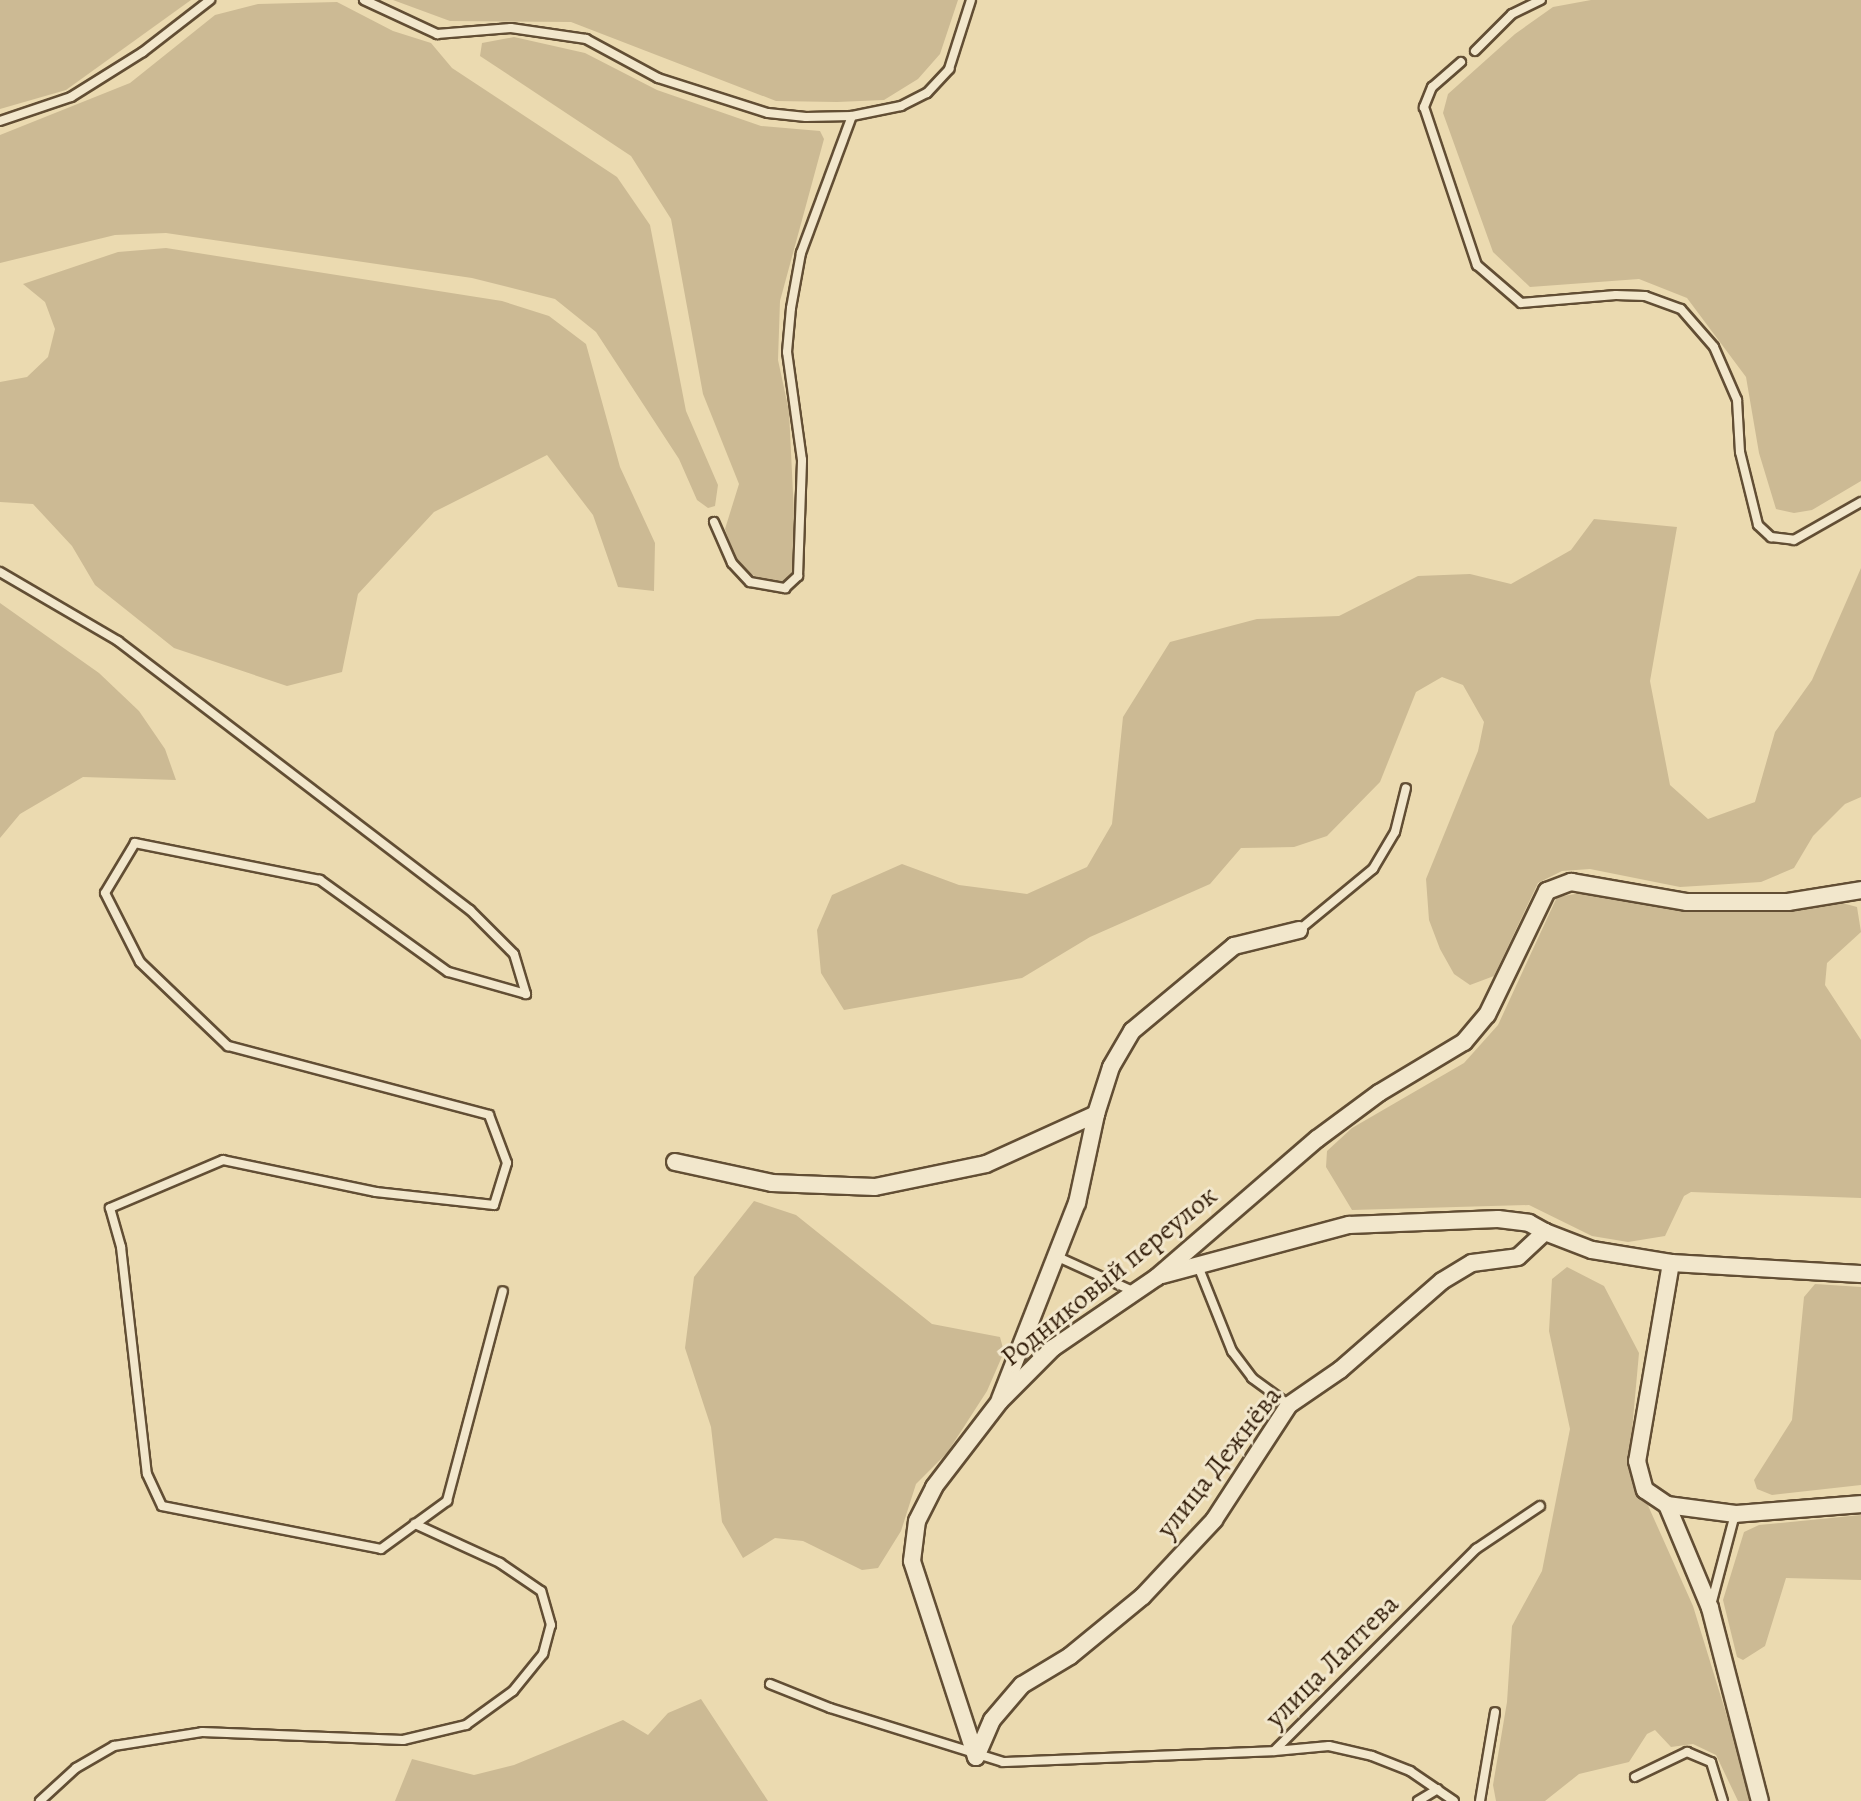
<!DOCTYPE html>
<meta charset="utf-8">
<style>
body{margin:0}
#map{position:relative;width:1861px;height:1801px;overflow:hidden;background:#ebdab0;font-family:Alegreya,serif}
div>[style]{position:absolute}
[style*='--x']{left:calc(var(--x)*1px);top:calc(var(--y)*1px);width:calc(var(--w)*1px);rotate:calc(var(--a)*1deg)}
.green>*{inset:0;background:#ccba94}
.roads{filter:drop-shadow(2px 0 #624e34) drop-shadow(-2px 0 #624e34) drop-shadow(0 2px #624e34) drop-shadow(0 -2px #624e34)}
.service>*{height:8px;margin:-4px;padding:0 4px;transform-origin:4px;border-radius:4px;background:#f2e7cc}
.minor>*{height:16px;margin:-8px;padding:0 8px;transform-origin:8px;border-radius:8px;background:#f2e7cc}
span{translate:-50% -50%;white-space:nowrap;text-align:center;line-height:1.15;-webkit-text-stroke:6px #f2e7cc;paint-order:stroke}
.street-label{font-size:28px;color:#341f0b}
</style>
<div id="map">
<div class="green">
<i style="clip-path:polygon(0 0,191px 0,66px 90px,0 109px)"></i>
<i style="clip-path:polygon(393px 0,958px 0,940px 54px,918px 79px,884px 100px,837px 102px,776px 101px,571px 22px,450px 21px)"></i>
<i style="clip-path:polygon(1591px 0,1861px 0,1861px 481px,1812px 510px,1794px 513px,1776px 509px,1759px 453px,1746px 377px,1687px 298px,1639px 279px,1530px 287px,1493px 252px,1443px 113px,1448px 94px,1515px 34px,1553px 7px)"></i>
<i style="clip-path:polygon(337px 2px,393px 31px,431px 43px,452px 68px,617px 177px,650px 225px,686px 411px,718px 485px,715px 506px,708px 508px,697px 500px,679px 459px,596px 332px,555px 299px,472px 278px,166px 233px,115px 235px,0 263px,0 135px,130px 83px,215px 15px,258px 4px)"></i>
<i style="clip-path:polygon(514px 37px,585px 53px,657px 90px,761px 126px,820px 131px,824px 139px,780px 301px,778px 360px,789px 411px,796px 555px,792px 575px,782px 582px,766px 582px,751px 574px,735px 557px,725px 529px,739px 484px,703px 394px,671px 219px,631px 156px,480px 56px,482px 43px)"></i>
<i style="clip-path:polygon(166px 248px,502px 301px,549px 316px,586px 344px,620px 467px,655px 543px,654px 591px,618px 587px,593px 515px,547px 455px,434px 512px,358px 594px,342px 672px,287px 686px,174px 648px,95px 585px,72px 546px,33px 504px,0 502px,0 382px,27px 377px,48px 357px,55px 329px,45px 302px,23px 284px,118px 252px)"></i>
<i style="clip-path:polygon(1594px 519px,1677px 527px,1650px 681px,1670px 785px,1708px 819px,1755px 802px,1775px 732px,1812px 680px,1861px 568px,1861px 797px,1845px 804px,1813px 836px,1794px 868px,1761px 882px,1680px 887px,1590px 869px,1562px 871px,1538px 883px,1494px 976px,1470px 985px,1454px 974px,1440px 949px,1429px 920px,1426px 879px,1478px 751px,1484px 722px,1463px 685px,1442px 677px,1416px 692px,1380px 782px,1327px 836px,1294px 847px,1241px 848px,1210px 884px,1090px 937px,1022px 978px,844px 1010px,821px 973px,817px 930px,832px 895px,902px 864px,959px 885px,1027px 894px,1087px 867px,1112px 824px,1123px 717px,1170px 642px,1257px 619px,1339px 616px,1418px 576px,1470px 574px,1511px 584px,1571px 550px)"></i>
<i style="clip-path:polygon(0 603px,99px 673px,139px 711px,165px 749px,176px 780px,83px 777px,20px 814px,0 838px)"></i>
<i style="clip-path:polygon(1599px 890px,1686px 909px,1831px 900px,1857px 907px,1861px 932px,1827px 963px,1825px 985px,1861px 1040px,1861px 1198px,1691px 1192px,1684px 1196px,1665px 1236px,1628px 1242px,1592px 1236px,1529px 1205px,1352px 1210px,1326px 1167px,1327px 1151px,1352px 1128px,1464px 1063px,1498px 1025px,1557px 897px)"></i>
<i style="clip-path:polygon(754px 1201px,796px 1215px,932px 1324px,1000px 1337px,1004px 1352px,987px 1391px,947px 1453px,916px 1484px,901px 1531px,878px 1568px,862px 1570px,803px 1541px,775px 1538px,743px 1558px,722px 1522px,711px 1427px,685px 1348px,694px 1277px)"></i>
<i style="clip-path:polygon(1567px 1267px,1604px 1286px,1639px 1353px,1629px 1463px,1693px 1606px,1753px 1801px,1738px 1801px,1716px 1755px,1693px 1744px,1671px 1747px,1655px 1730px,1647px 1734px,1629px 1762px,1579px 1774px,1545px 1801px,1496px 1801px,1493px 1785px,1507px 1702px,1512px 1626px,1542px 1571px,1570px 1429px,1549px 1331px,1552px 1279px)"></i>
<i style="clip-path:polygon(1815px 1284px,1861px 1287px,1861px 1485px,1772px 1495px,1757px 1489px,1754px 1480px,1792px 1420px,1804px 1297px)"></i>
<i style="clip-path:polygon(1861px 1515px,1861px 1580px,1786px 1578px,1765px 1646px,1743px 1660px,1737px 1657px,1723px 1600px,1744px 1532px,1759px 1525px)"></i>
<i style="clip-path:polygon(701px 1699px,768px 1801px,395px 1801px,412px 1759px,474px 1775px,514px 1765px,623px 1720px,648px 1735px,668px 1713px)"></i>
</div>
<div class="roads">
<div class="service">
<i style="--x:364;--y:0;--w:81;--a:25"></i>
<i style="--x:437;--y:34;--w:74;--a:-4.6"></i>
<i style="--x:511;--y:28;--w:76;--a:8.3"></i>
<i style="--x:586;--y:39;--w:82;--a:28.4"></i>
<i style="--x:658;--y:78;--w:115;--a:17.7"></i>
<i style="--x:768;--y:113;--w:38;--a:6"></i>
<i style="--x:806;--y:117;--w:46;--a:-1.2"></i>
<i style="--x:852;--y:116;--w:50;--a:-11.5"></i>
<i style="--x:901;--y:106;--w:29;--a:-27"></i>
<i style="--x:927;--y:93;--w:33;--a:-47"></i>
<i style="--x:949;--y:69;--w:72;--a:-72.3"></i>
<i style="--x:1475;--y:51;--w:52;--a:-45"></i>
<i style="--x:1512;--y:14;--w:32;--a:-26"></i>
<i style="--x:1461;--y:62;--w:38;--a:139"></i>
<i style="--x:1432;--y:87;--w:22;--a:112"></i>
<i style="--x:1424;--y:107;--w:167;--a:71.5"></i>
<i style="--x:1477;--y:265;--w:58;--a:40.8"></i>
<i style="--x:1521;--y:303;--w:95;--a:-4.8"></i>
<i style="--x:1616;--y:295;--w:29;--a:2"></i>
<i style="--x:1645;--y:296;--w:38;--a:20"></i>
<i style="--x:1681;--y:309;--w:50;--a:49"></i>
<i style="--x:1714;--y:347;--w:58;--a:66.5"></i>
<i style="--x:1737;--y:400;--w:52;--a:86.7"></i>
<i style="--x:1740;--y:452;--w:75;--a:76.1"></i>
<i style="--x:1758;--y:525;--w:18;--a:43"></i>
<i style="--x:1771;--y:537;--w:23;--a:7"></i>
<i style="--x:1794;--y:540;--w:77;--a:-29.6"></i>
<i style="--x:0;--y:121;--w:75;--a:-18.7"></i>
<i style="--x:71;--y:97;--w:85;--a:-32"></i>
<i style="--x:143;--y:52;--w:85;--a:-37.8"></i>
<i style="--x:714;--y:522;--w:45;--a:66.3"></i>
<i style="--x:732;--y:563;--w:26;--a:47"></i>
<i style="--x:750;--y:582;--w:36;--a:10"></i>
<i style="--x:785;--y:588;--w:18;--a:-43"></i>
<i style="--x:798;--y:576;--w:116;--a:-88"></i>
<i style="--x:802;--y:460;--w:109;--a:-97.9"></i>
<i style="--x:787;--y:352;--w:44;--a:-84.8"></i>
<i style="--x:791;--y:308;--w:56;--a:-79.7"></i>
<i style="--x:801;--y:253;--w:146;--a:-69.6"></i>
<i style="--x:0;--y:572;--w:137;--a:30.3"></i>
<i style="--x:118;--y:641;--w:443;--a:37.4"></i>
<i style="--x:470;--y:910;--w:62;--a:45"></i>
<i style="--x:514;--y:954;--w:42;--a:73.3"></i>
<i style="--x:526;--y:994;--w:81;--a:-164.2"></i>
<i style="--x:448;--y:972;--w:158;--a:-144.3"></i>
<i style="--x:320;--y:880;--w:189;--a:-168.7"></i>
<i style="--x:135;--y:843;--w:58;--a:121"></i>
<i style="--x:105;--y:893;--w:77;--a:63.1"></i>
<i style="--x:140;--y:962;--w:122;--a:43.7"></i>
<i style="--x:228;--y:1046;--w:270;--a:14.8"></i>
<i style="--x:489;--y:1115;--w:51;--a:69.4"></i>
<i style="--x:507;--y:1163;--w:44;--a:107.2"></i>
<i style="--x:494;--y:1205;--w:119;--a:-173.7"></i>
<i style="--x:376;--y:1192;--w:156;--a:-168.2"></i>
<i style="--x:223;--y:1160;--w:123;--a:157"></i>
<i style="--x:110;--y:1208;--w:41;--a:74.2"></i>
<i style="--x:121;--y:1247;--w:228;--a:83.5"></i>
<i style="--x:147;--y:1474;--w:35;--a:65"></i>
<i style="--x:162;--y:1506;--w:223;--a:11.1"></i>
<i style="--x:381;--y:1549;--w:82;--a:-36"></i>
<i style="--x:447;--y:1501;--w:217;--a:-75.1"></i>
<i style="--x:1299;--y:930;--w:96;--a:-39.5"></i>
<i style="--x:1373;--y:869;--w:43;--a:-59.3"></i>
<i style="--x:1395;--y:832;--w:45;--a:-76"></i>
<i style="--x:1058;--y:1257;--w:82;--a:24.4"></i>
<i style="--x:1198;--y:1266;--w:92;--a:68.2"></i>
<i style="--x:1232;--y:1351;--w:34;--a:53"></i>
<i style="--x:1252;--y:1378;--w:46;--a:36.1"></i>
<i style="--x:1711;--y:1605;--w:94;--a:-75.2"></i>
<i style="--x:770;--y:1684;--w:65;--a:21.8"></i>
<i style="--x:830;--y:1708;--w:181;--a:17.3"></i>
<i style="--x:1003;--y:1762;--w:271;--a:-2.3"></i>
<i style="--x:1274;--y:1751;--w:286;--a:-45"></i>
<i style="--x:1476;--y:1549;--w:77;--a:-33.9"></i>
<i style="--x:1275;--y:1751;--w:54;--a:-5.3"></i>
<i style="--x:1329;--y:1746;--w:44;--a:13.1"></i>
<i style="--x:1372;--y:1756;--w:41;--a:21.5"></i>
<i style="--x:1410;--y:1771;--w:53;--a:34.3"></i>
<i style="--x:1635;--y:1777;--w:58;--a:-25.7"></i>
<i style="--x:1687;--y:1752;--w:26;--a:23"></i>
<i style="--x:1711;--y:1762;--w:41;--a:72.9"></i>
<i style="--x:40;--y:1801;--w:49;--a:-42.5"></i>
<i style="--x:76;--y:1768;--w:44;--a:-30.1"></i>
<i style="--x:114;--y:1746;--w:89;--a:-9"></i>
<i style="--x:202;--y:1732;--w:201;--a:2.3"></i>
<i style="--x:403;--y:1740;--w:65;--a:-13.4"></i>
<i style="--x:466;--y:1725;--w:58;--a:-35.9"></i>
<i style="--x:513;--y:1691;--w:48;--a:-51"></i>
<i style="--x:543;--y:1654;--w:30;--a:-75"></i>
<i style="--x:551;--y:1625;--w:35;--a:-106"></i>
<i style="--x:541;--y:1591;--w:50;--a:-145.7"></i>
<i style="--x:500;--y:1563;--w:94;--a:-155.4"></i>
<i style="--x:1418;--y:1801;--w:23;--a:-31"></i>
<i style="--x:1480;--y:1801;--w:90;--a:-80.4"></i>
</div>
<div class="minor">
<i style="--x:675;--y:1162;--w:99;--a:12.2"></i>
<i style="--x:772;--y:1183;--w:103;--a:2.2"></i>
<i style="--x:875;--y:1187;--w:113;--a:-11.7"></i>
<i style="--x:986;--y:1164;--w:121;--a:-24.4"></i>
<i style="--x:1096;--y:1114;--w:49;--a:-72.3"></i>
<i style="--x:1111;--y:1067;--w:42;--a:-59.7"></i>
<i style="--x:1132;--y:1031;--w:133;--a:-39.8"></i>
<i style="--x:1234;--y:946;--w:67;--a:-13.8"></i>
<i style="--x:1671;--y:1263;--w:201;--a:99.7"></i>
<i style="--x:1637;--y:1461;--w:30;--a:75"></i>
<i style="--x:1645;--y:1490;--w:27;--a:34"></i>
<i style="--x:1667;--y:1505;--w:112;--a:67.3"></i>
<i style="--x:1710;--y:1608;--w:199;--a:75.5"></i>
<i style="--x:1162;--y:1275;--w:194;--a:-15"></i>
<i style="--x:1349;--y:1225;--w:149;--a:-2.3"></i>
<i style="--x:1498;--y:1219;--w:31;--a:7"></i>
<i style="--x:1529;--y:1223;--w:18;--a:29"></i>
<i style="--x:1000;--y:1399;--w:211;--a:-68.6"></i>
<i style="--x:1077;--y:1203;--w:91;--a:-77.9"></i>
<i style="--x:1667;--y:1505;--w:69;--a:7.5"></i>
<i style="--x:1735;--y:1514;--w:126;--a:-4.5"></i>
<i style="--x:976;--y:1757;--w:206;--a:-108.1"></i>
<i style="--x:912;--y:1561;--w:40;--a:-82.9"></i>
<i style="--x:917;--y:1521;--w:38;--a:-63"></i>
<i style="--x:934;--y:1487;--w:108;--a:-52.5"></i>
<i style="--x:1000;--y:1401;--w:75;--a:-45"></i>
<i style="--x:1053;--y:1348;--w:126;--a:-34.3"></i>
<i style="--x:1157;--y:1277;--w:211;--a:-40.8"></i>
<i style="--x:1317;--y:1139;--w:77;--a:-36.6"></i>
<i style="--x:1379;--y:1093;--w:99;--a:-31"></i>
<i style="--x:1464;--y:1042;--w:35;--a:-50"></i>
<i style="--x:1487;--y:1015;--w:138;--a:-64.2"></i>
<i style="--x:1547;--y:891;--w:26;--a:-21"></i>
<i style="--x:1571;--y:882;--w:118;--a:9.8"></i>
<i style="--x:1687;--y:902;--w:101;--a:0"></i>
<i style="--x:1788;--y:902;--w:74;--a:-9.3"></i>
<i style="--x:976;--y:1757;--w:40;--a:-66.6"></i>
<i style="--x:992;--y:1720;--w:46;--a:-49.4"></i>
<i style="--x:1022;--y:1685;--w:56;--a:-31.1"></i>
<i style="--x:1070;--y:1656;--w:94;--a:-39.4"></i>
<i style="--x:1143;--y:1596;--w:104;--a:-46.9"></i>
<i style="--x:1214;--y:1520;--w:137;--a:-56.9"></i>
<i style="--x:1289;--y:1405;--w:62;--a:-34.5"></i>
<i style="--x:1340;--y:1370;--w:135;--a:-41.1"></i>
<i style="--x:1442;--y:1281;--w:35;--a:-31"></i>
<i style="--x:1472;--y:1263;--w:46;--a:-7.4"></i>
<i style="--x:1518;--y:1257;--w:37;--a:-43"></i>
<i style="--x:1545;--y:1232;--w:50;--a:21"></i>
<i style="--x:1592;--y:1250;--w:80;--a:9.3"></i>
<i style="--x:1671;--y:1263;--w:190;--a:3.3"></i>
</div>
</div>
<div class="street-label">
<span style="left:1109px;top:1276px;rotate:-39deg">Родниковый переулок</span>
<span style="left:1219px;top:1462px;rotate:-52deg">улица Дежнёва</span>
<span style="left:1332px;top:1661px;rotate:-45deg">улица Лаптева</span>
</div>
</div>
